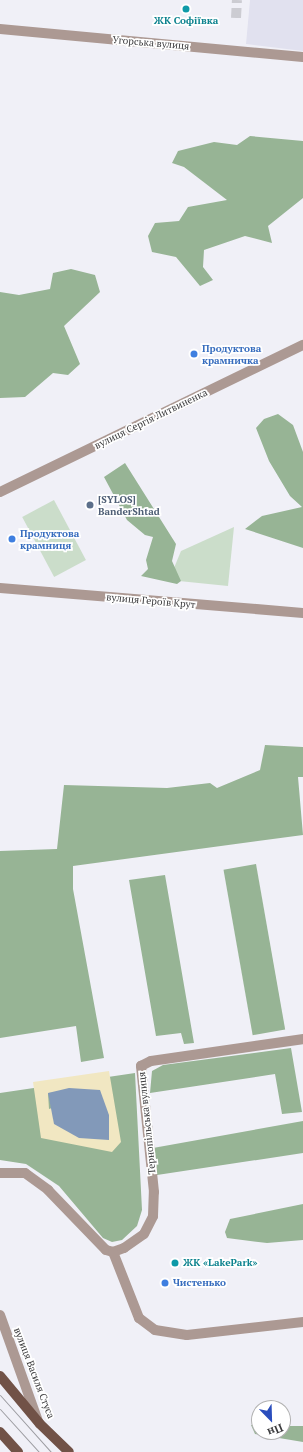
<!DOCTYPE html>
<meta charset="utf-8">
<style>
body{margin:0}
#map{position:relative;width:303px;height:1452px;overflow:hidden;background:#f0f0f7;font-family:"PT Serif",serif}
div>[style]{position:absolute}
[style*='--x']{left:calc(var(--x)*1px);top:calc(var(--y)*1px);width:calc(var(--w)*1px);rotate:calc(var(--a)*1deg)}
.built>*{inset:0;background:#e1e1ef}
.green>*{inset:0;background:#cbddca;transform-origin:0 0}
.forest>*{inset:0;background:#97b495;transform-origin:0 0}
.sand>*{inset:0;background:#f1e7c2}
.water>*{inset:0;background:#8299b9}
.minor-tunnel>*{height:10px;margin-top:-5px;transform-origin:0;background:repeating-linear-gradient(90deg,#ccccd2 0 10px,transparent 0 15px)}
.minor>*{height:10px;margin:-5px;padding:0 5px;transform-origin:5px;border-radius:5px;background:#ac9993}
.major>*{height:10px;margin:-5px;padding:0 5px;transform-origin:5px;border-radius:5px;background:#715247}
.tram>*{height:1px;margin:-0.5px;padding:0 0.5px;transform-origin:0.5px;border-radius:0.5px;background:#9c9ca1}
.dots>*{width:11px;height:11px;translate:-50% -50%;box-sizing:border-box;border:2px solid #fff;border-radius:50%}
span{translate:-50% -50%;white-space:nowrap;text-align:center;line-height:1.15;-webkit-text-stroke:3.5px #fff;paint-order:stroke}
.culture-label{font-size:10px;color:#0d838f;font-weight:700}
.left{translate:0 -50%;text-align:left}
.street-label{font-size:10px;color:#3b3b3d}
.shop-label{font-size:10px;color:#366cbe;font-weight:700}
.service-label{font-size:10px;color:#4e5e75;font-weight:700}
.north{position:absolute;left:251px;top:1400px;width:40px;height:40px;box-sizing:border-box;background:#fff;border:1px solid #b1b1b1;border-radius:50%;rotate:157deg;font-size:11px;font-weight:700;line-height:16px;text-align:center;color:#3b3b3d}
.north::after{content:'';display:block;margin:auto;width:14px;height:18px;background:#2b4ebd;clip-path:polygon(50% 0,100% 100%,50% 72%,0 100%)}
</style>
<div id="map">
<div class="built">
<i style="clip-path:polygon(250px 0,303px 0,303px 51px,246px 44px)"></i>
</div>
<div class="green">
<i style="left:54px;top:500px;width:68px;height:36px;rotate:62deg"></i>
<i style="clip-path:polygon(234px 527px,228px 586px,169px 580px,181px 551px)"></i>
</div>
<div class="forest">
<i style="clip-path:polygon(250px 136px,303px 141px,303px 198px,268px 226px,272px 243px,245px 236px,204px 250px,203px 267px,213px 280px,200px 286px,176px 257px,152px 252px,148px 236px,155px 223px,179px 221px,188px 207px,227px 200px,184px 167px,172px 163px,178px 151px,214px 142px,237px 145px)"></i>
<i style="clip-path:polygon(71px 269px,95px 275px,100px 292px,64px 326px,80px 364px,68px 375px,53px 373px,25px 397px,0 398px,0 292px,19px 295px,50px 289px,53px 273px)"></i>
<i style="clip-path:polygon(278px 414px,293px 425px,303px 452px,303px 548px,245px 529px,262px 516px,302px 507px,290px 496px,269px 461px,256px 428px,264px 419px)"></i>
<i style="clip-path:polygon(125px 463px,176px 544px,172px 561px,181px 581px,177px 584px,141px 576px,148px 569px,146px 560px,153px 537px,145px 535px,127px 520px,104px 477px)"></i>
<i style="clip-path:polygon(265px 745px,303px 747px,303px 777px,298px 777px,303px 835px,73px 866px,73px 889px,104px 1058px,81px 1062px,76px 1026px,0 1038px,0 851px,57px 849px,64px 785px,167px 788px,210px 783px,217px 788px,260px 770px)"></i>
<i style="left:256px;top:864px;width:168px;height:33px;rotate:80deg"></i>
<i style="clip-path:polygon(165px 875px,194px 1043px,184px 1044px,181px 1033px,156px 1036px,129px 880px)"></i>
<i style="clip-path:polygon(291px 1048px,302px 1112px,282px 1114px,275px 1074px,150px 1093px,152px 1071px,163px 1065px)"></i>
<i style="clip-path:polygon(135px 1073px,142px 1210px,137px 1226px,122px 1240px,112px 1242px,103px 1238px,59px 1186px,26px 1164px,0 1160px,0 1093px)"></i>
<i style="clip-path:polygon(303px 1121px,303px 1153px,157px 1175px,153px 1148px)"></i>
<i style="clip-path:polygon(303px 1204px,303px 1240px,267px 1243px,227px 1238px,225px 1232px,230px 1219px)"></i>
<i style="clip-path:polygon(251px 1425px,259px 1425px,259px 1432px,283px 1432px,283px 1426px,303px 1426px,303px 1442px,255px 1434px)"></i>
</div>
<div class="sand">
<i style="clip-path:polygon(evenodd,109px 1071px,121px 1142px,112px 1152px,41px 1138px,33px 1082px,109px 1071px,100px 1090px,49px 1109px,48px 1093px,100px 1090px)"></i>
</div>
<div class="water">
<i style="clip-path:polygon(69px 1088px,100px 1090px,109px 1115px,109px 1140px,79px 1138px,54px 1124px,48px 1093px)"></i>
</div>
<div class="minor-tunnel">
<i style="--x:236;--y:18;--w:18;--a:-87"></i>
</div>
<div class="minor">
<i style="--x:0;--y:29;--w:304;--a:5.3"></i>
<i style="--x:0;--y:492;--w:337;--a:-25.9"></i>
<i style="--x:0;--y:588;--w:304;--a:4.7"></i>
<i style="--x:0;--y:1173;--w:25;--a:0"></i>
<i style="--x:25;--y:1173;--w:29;--a:36"></i>
<i style="--x:48;--y:1190;--w:83;--a:46"></i>
<i style="--x:106;--y:1250;--w:7;--a:16"></i>
<i style="--x:113;--y:1252;--w:12;--a:-20"></i>
<i style="--x:124;--y:1248;--w:24;--a:-35"></i>
<i style="--x:144;--y:1234;--w:20;--a:-63"></i>
<i style="--x:153;--y:1216;--w:24;--a:-88"></i>
<i style="--x:154;--y:1192;--w:127;--a:-95.9"></i>
<i style="--x:141;--y:1066;--w:11;--a:-27"></i>
<i style="--x:151;--y:1061;--w:154;--a:-8.2"></i>
<i style="--x:113;--y:1252;--w:71;--a:68.5"></i>
<i style="--x:139;--y:1318;--w:20;--a:37"></i>
<i style="--x:155;--y:1330;--w:32;--a:9"></i>
<i style="--x:187;--y:1335;--w:117;--a:-6.4"></i>
<i style="--x:0;--y:1315;--w:113;--a:70.3"></i>
</div>
<div class="major">
<i style="--x:0;--y:1376;--w:62;--a:50.2"></i>
<i style="--x:40;--y:1424;--w:40;--a:44"></i>
<i style="--x:0;--y:1432;--w:27;--a:48"></i>
</div>
<div class="tram">
<i style="--x:0;--y:1395;--w:76;--a:48.2"></i>
<i style="--x:0;--y:1409;--w:58;--a:47.8"></i>
</div>
<div class="dots">
<i style="left:186px;top:9px;background:#0f9aa8"></i>
<i style="left:194px;top:354px;background:#3f7fe0"></i>
<i style="left:90px;top:505px;background:#5c6f8a"></i>
<i style="left:12px;top:539px;background:#3f7fe0"></i>
<i style="left:175px;top:1263px;background:#0f9aa8"></i>
<i style="left:165px;top:1283px;background:#3f7fe0"></i>
</div>
<div class="culture-label">
<span style="left:186px;top:21px">ЖК Софіївка</span>
<span class="left" style="left:183px;top:1263px">ЖК «LakePark»</span>
</div>
<div class="street-label">
<span style="left:151px;top:43px;rotate:5deg">Угорська вулиця</span>
<span style="left:151px;top:419px;rotate:-26deg">вулиця Сергія Литвиненка</span>
<span style="left:151px;top:601px;rotate:5deg">вулиця Героїв Крут</span>
<span style="left:147px;top:1123px;rotate:-96deg">Тернопільська вулиця</span>
<span style="left:34px;top:1373px;rotate:69deg">вулиця Василя Стуса</span>
</div>
<div class="shop-label">
<span class="left" style="left:202px;top:354px">Продуктова<br>крамничка</span>
<span class="left" style="left:20px;top:539px">Продуктова<br>крамниця</span>
<span class="left" style="left:173px;top:1283px">Чистенько</span>
</div>
<div class="service-label">
<span class="left" style="left:98px;top:505px">[SYLOS]<br>BanderShtad</span>
</div>
<div class="north">Пн</div>
</div>
